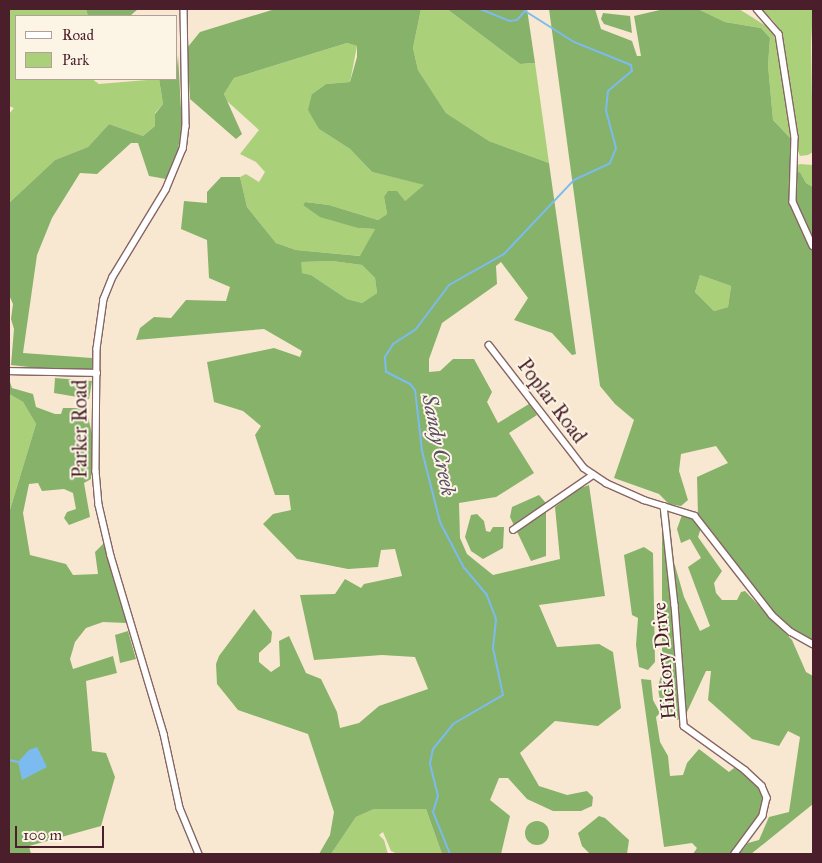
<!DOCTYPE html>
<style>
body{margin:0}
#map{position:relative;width:822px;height:863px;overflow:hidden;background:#f8e8d1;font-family:"IM FELL Great Primer",serif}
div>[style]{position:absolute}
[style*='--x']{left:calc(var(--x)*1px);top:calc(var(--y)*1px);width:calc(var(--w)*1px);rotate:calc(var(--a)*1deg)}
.green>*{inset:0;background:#aad07a}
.forest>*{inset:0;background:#87b26a}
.round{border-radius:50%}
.water>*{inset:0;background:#7bbbef}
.stream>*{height:2px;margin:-1px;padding:0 1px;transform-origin:1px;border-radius:1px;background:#7bbbef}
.roads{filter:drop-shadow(1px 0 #876565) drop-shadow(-1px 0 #876565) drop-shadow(0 1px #876565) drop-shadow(0 -1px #876565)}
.minor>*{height:5.5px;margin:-2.75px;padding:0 2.75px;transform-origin:2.75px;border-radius:2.75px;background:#fff}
span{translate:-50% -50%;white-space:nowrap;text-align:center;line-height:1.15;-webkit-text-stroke:4px #fcf5e5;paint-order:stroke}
.street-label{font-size:20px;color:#4a1f2b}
.water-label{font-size:21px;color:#594e66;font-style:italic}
.frame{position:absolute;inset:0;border:10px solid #4a1f2b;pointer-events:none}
.legend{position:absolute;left:15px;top:15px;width:162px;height:65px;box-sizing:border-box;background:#fcf5e5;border:1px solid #b59f9b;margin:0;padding:6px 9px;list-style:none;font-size:15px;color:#4a1f2b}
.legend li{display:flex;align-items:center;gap:10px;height:25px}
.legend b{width:25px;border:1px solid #b59f9b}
.scale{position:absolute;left:15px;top:826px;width:89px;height:22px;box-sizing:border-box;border:2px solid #4a1f2b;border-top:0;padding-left:6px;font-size:15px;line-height:18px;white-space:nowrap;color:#4a1f2b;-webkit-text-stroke:4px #fcf5e5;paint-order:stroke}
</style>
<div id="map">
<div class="green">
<i style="clip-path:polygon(9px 9px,86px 9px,88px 16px,16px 16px,16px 79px,92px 79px,99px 84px,159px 79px,163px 104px,155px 113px,155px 126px,143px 136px,109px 124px,88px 147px,55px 160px,9px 203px,9px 114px,14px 108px,9px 106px)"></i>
<i style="clip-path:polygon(421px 9px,447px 9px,520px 64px,535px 63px,549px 163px,489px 141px,446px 113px,418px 70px,413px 48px)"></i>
<i style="clip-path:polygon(698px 9px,739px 9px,771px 29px,777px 43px,793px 141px,773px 120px,768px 65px,770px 38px,761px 28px,725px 22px)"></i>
<i style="clip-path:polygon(752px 9px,813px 9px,811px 45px,813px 152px,808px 155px,800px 156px,798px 151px,778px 27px,771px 18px)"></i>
<i style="clip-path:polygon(347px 43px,357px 46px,350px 82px,326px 84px,312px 94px,319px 129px,350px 149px,372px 172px,425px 185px,405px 201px,384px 197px,387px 214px,378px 220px,329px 205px,305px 202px,303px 205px,358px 228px,375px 229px,361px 256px,296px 250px,276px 243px,247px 207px,240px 177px,246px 174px,259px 182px,265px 172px,256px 162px,240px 154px,259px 130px,227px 101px,224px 94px,234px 78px)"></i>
<i style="clip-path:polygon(799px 164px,813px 165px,813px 187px,806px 183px,800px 172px,794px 173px)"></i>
<i style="clip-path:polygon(332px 261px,362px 265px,375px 278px,377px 293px,362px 303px,347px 299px,311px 275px,301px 273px,300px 262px)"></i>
<i style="clip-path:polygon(700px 275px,731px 286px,728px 307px,714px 311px,695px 292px)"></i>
<i style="clip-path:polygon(9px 394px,23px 402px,36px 424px,9px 513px)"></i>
<i style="clip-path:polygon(374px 809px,426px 809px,442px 854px,398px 854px,391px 851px,383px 832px,379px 835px,384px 840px,388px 854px,331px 854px,356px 817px)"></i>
</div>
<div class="forest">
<i style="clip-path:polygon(86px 9px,138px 9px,130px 16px,88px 16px)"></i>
<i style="clip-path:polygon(evenodd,275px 9px,421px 9px,413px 48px,418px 70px,446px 113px,489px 141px,549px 163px,576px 354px,572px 355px,552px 333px,514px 320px,528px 298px,501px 262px,496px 266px,497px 284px,442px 323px,429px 359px,429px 372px,440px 371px,453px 359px,474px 359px,492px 392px,487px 402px,498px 423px,529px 404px,537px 415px,509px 433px,534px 473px,496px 497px,459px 503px,460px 538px,467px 554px,493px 575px,560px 559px,555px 507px,578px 489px,589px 485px,605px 596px,539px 605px,557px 647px,599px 644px,613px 652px,621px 708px,598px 726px,555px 721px,520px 753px,539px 786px,567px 795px,587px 791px,593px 797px,592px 806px,581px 811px,553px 811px,527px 799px,508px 778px,499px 778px,490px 800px,510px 816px,501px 854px,442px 854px,426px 809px,374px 809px,356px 817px,331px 854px,319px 854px,330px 835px,334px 812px,308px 734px,238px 710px,217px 684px,216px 664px,219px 656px,254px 609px,272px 632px,271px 642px,259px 653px,259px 662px,271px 672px,280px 666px,279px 641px,289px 636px,306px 673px,321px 679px,337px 712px,340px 728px,359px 723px,379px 706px,428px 689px,415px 657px,382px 655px,314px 660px,300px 595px,335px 594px,345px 579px,361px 588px,364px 584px,402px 576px,395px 549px,381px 550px,378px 567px,348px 569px,297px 559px,263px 524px,273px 514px,291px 510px,289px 495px,275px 495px,255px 435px,261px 426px,243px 411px,214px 402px,207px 362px,274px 348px,300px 357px,302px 351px,264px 329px,136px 340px,140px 328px,154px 317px,171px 318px,186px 300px,226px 301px,230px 287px,209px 278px,207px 240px,181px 229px,184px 201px,207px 203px,207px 192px,221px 177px,240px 177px,247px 207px,276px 243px,296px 250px,360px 256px,375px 229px,358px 228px,320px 217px,303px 205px,305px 202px,329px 205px,378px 220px,387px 214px,384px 197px,388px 191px,397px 191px,405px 201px,424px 185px,372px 172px,350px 149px,319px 129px,308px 110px,312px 94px,326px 84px,350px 82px,357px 57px,357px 46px,347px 43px,234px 78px,224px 94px,242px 134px,236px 139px,190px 99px,187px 48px,200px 32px,275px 9px,332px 261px,362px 265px,375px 278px,377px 293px,362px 303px,347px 299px,311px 275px,302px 273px,301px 262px,332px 261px)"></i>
<i style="clip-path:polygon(447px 9px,527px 9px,535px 63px,520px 64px)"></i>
<i style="clip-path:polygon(evenodd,549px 9px,595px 9px,601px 29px,632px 41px,637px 56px,641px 56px,634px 16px,664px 9px,698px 9px,725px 22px,761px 28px,770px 38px,768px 65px,773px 120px,793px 141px,789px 188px,793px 211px,813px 251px,813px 640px,791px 628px,771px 609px,698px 515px,697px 477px,728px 463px,716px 446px,681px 454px,679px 471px,688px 500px,681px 506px,669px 504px,659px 494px,614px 478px,634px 420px,615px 404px,600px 386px,549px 9px,700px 275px,731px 286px,728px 307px,714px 311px,695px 292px,700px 275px)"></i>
<i style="clip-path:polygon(603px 13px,630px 16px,632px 33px,604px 24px,601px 19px)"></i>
<i style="clip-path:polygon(178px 55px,182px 127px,177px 155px,166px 179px,149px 176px,138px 143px,131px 143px,97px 174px,80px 173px,52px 218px,37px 255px,23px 353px,92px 358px,92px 369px,56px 370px,11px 365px,14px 329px,11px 319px,13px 304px,9px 295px,9px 203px,55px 160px,88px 147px,109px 124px,143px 136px,155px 126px,155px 114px,163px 104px,159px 79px,176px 79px)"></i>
<i style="clip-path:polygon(800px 172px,806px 183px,813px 187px,813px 241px,794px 198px,794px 173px)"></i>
<i style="clip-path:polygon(55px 378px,92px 381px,89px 399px,54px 393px)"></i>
<i style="clip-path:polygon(9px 379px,12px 388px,33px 394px,36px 407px,55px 414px,61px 414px,63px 408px,86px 408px,92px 434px,91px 479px,84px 483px,90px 517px,69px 525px,64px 518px,67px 512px,76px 509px,73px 493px,64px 489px,42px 491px,38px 483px,29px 484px,23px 513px,30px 555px,66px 564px,73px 575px,98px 574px,95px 552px,104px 543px,127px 623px,103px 622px,86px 628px,75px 642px,70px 659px,73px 669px,113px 656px,117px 673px,86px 681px,92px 751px,106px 753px,115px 777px,101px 826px,29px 846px,31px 854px,9px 854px,9px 513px,36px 424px,23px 402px,9px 394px)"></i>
<i style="clip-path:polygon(539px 495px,545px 502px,546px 513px,546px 556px,531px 561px,510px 517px,512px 507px)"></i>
<i style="clip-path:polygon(477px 514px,484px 521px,486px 531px,490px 532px,493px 527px,504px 527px,503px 548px,483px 559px,471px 551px,465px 537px,471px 515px)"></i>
<i style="clip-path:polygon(662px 515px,669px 515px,674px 562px,684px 597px,700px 631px,710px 626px,688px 567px,701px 558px,690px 539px,681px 543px,677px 529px,682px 515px,693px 518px,701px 528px,698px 537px,722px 571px,714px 583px,716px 593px,722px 600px,737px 600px,741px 592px,745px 591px,792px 640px,806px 672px,813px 676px,813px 804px,751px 854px,739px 854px,748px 843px,759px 840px,769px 817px,789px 812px,800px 737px,788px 731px,779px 746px,752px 739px,708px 700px,711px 671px,706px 671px,687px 712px,678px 720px,667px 715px,660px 702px,658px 687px,662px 672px)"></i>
<i style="clip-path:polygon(644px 547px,653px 553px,655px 662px,648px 670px,639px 667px,636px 645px,638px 618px,632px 615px,624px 555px)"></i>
<i style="clip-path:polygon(128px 631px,136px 659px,120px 663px,115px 635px)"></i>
<i style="clip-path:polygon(641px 679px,651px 680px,653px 700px,660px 713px,656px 717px,660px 742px,668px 756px,670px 776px,683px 775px,687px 763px,699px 749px,729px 772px,734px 768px,742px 771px,760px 786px,766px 800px,758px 823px,731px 854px,693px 854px,697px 848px,692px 843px,664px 847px)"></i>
<i style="clip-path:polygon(599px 816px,605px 818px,629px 840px,627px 854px,590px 854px,582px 846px,578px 833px)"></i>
<i class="round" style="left:525px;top:821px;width:24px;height:24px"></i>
</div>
<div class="water">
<i style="clip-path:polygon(37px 747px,47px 767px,22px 780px,18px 762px,29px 750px)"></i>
</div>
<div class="stream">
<i style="--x:480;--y:9;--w:31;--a:22"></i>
<i style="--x:509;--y:21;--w:8;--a:-7"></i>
<i style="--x:517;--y:20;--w:15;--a:-48"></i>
<i style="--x:9;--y:760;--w:10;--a:11"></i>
<i style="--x:450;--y:854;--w:45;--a:-112"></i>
<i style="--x:433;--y:812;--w:17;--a:-73"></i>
<i style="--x:438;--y:796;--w:34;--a:-104"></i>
<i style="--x:430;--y:763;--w:14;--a:-78"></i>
<i style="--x:433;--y:749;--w:32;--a:-51"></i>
<i style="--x:453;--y:724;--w:58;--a:-30.1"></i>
<i style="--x:503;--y:695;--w:48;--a:-102"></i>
<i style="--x:493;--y:648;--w:29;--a:-84"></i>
<i style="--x:496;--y:619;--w:26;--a:-111"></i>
<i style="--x:487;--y:595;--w:35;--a:-130"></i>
<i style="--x:464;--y:568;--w:52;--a:-117.6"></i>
<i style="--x:440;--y:522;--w:73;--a:-104.2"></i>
<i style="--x:422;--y:451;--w:61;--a:-96.5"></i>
<i style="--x:415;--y:390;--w:8;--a:-130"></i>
<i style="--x:410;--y:384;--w:27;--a:-153"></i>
<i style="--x:386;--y:372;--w:15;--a:-94"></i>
<i style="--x:385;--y:357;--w:15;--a:-58"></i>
<i style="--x:393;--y:344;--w:27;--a:-33"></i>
<i style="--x:416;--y:329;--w:55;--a:-53.1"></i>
<i style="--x:449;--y:285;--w:63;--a:-29.4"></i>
<i style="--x:504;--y:254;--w:102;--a:-46.6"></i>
<i style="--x:574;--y:180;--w:40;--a:-25"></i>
<i style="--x:610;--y:163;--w:16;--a:-68"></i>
<i style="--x:616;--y:148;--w:39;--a:-105"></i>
<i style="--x:606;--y:110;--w:19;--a:-84"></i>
<i style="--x:608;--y:91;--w:31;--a:-40"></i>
<i style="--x:632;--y:71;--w:6;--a:-99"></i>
<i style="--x:631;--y:65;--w:61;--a:-158"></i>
<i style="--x:574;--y:42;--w:58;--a:-147.7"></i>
</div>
<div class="roads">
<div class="minor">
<i style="--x:184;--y:9;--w:117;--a:89"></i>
<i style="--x:186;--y:126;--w:23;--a:97"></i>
<i style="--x:183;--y:149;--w:44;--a:112.5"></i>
<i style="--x:166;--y:190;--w:102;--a:121.3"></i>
<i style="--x:113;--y:277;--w:24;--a:112"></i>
<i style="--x:104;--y:299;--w:50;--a:98"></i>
<i style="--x:97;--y:349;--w:122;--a:90.5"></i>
<i style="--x:96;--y:471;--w:34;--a:85"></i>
<i style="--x:99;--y:505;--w:52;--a:76.8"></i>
<i style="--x:111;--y:556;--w:186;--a:73.4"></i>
<i style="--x:164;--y:734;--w:76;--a:77.8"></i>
<i style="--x:180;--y:808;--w:50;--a:67.6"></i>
<i style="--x:757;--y:9;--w:33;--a:49"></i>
<i style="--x:779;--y:34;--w:104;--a:81.2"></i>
<i style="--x:795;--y:137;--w:65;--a:91.8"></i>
<i style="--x:793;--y:202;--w:48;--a:65.6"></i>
<i style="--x:489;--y:345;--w:155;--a:52.3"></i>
<i style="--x:584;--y:468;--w:27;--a:34"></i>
<i style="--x:606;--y:483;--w:42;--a:24.1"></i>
<i style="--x:644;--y:500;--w:53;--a:17.4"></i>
<i style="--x:695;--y:516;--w:125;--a:52.1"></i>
<i style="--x:772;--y:615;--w:25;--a:42"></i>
<i style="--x:791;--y:632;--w:25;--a:29"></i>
<i style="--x:9;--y:371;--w:88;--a:1.3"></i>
<i style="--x:664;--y:506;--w:100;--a:83.7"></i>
<i style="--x:675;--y:605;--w:121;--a:85.7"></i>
<i style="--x:684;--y:726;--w:75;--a:35.8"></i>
<i style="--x:745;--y:770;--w:23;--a:43"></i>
<i style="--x:762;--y:786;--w:13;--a:67"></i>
<i style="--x:767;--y:798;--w:18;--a:103"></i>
<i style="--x:763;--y:816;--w:47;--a:126.4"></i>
<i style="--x:513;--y:530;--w:97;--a:-34.5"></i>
</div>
</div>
<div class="street-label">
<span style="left:552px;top:401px;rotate:53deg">Poplar Road</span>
<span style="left:80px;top:429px;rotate:-90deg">Parker Road</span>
<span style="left:664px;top:661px;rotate:-95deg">Hickory Drive</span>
</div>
<div class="water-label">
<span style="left:439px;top:445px;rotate:79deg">Sandy Creek</span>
</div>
<div class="frame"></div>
<ul class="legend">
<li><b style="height:6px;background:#fff"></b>Road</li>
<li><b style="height:14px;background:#aad07a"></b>Park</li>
</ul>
<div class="scale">100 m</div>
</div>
